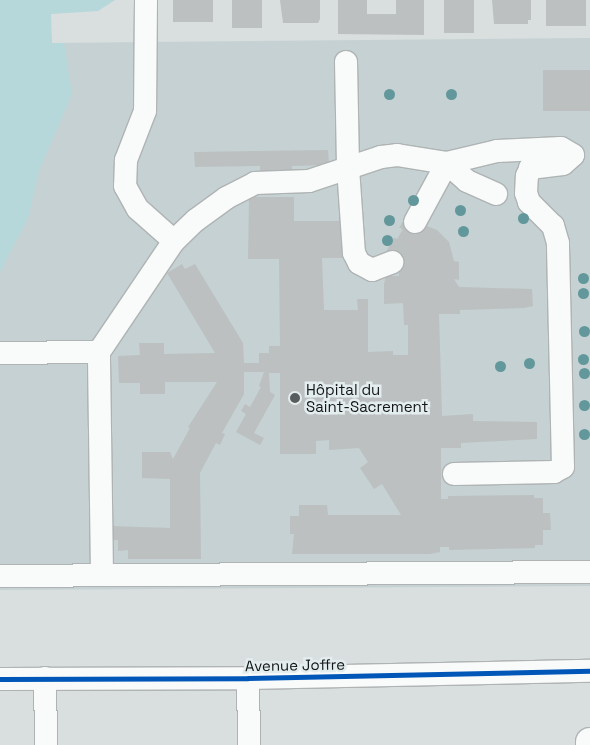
<!DOCTYPE html>
<meta charset="utf-8">
<style>
body{margin:0}
#map{position:relative;width:590px;height:745px;overflow:hidden;background:#d9dedf;font-family:"Space Grotesk",sans-serif}
div>[style]{position:absolute}
[style*='--x']{left:calc(var(--x)*1px);top:calc(var(--y)*1px);width:calc(var(--w)*1px);rotate:calc(var(--a)*1deg)}
.built>*{inset:0;background:#c5d1d2}
.green>*{inset:0;background:#b6d8db}
.building>*{inset:0;background:#bcc0c0;transform-origin:0 0}
.minor-tunnel>*{height:22px;margin-top:-11px;transform-origin:0;background:repeating-linear-gradient(90deg,#bbc0c1 0 22px,transparent 0 33px)}
.roads{filter:drop-shadow(1px 0 #afb3b3) drop-shadow(-1px 0 #afb3b3) drop-shadow(0 1px #afb3b3) drop-shadow(0 -1px #afb3b3)}
.minor>*{height:22px;margin:-11px;padding:0 11px;transform-origin:11px;border-radius:11px;background:#f9fafa}
.major>*{height:28px;margin:-14px;padding:0 14px;transform-origin:14px;border-radius:14px;background:#f9fafa}
.cycleway>*{height:5px;margin:-2.5px;padding:0 2.5px;transform-origin:2.5px;border-radius:2.5px;background:#0057b8}
.trees>*{width:11px;height:11px;margin:-5.5px;border-radius:50%;background:#62989b}
.dots>*{width:14px;height:14px;translate:-50% -50%;box-sizing:border-box;border:2px solid #e4edee;border-radius:50%}
span{translate:-50% -50%;white-space:nowrap;text-align:center;line-height:1.15;-webkit-text-stroke:5px #e4edee;paint-order:stroke}
.poi-label{font-size:15px;color:#131616}
.left{translate:0 -50%;text-align:left}
.street-label{font-size:15px;color:#131616}
</style>
<div id="map">
<div class="built">
<i style="clip-path:polygon(590px 38px,590px 586px,0 590px,0 209px,52px 43px)"></i>
</div>
<div class="green">
<i style="clip-path:polygon(0 0,115px 0,98px 11px,51px 14px,52px 43px,64px 43px,72px 94px,39px 171px,28px 218px,0 272px)"></i>
</div>
<div class="building">
<i style="left:173px;top:0;width:40px;height:22px"></i>
<i style="left:232px;top:0;width:30px;height:28px"></i>
<i style="clip-path:polygon(280px 0,320px 0,320px 19px,318px 23px,283px 23px)"></i>
<i style="clip-path:polygon(338px 0,367px 0,367px 14px,396px 14px,396px 0,424px 0,424px 35px,338px 34px)"></i>
<i style="left:444px;top:0;width:30px;height:33px"></i>
<i style="clip-path:polygon(492px 0,531px 0,531px 20px,528px 20px,528px 24px,494px 24px)"></i>
<i style="left:546px;top:0;width:40px;height:26px"></i>
<i style="left:543px;top:70px;width:47px;height:41px"></i>
<i style="clip-path:polygon(328px 150px,329px 165px,292px 166px,292px 174px,260px 173px,260px 166px,195px 167px,194px 152px)"></i>
<i style="clip-path:polygon(249px 197px,294px 197px,294px 221px,341px 221px,342px 258px,322px 258px,324px 310px,358px 310px,357px 299px,368px 299px,368px 352px,393px 351px,393px 355px,408px 355px,408px 325px,404px 325px,403px 303px,384px 304px,384px 284px,386px 276px,399px 276px,399px 266px,386px 258px,409px 219px,437px 230px,449px 242px,454px 261px,459px 262px,459px 280px,454px 279px,459px 287px,532px 289px,533px 306px,524px 308px,460px 310px,460px 314px,439px 314px,442px 416px,473px 414px,473px 421px,537px 422px,537px 439px,461px 443px,461px 448px,441px 448px,441px 499px,448px 499px,448px 496px,534px 495px,534px 498px,543px 498px,543px 513px,550px 513px,551px 530px,543px 530px,543px 545px,535px 545px,535px 548px,449px 550px,449px 547px,440px 547px,440px 552px,430px 554px,292px 554px,294px 534px,290px 534px,290px 516px,299px 516px,299px 505px,327px 505px,328px 515px,401px 515px,382px 484px,374px 489px,360px 468px,368px 462px,359px 448px,329px 450px,329px 440px,316px 441px,316px 454px,280px 454px,280px 373px,269px 373px,270px 392px,275px 395px,254px 433px,264px 438px,260px 445px,236px 432px,246px 414px,241px 411px,245px 404px,250px 407px,261px 387px,264px 389px,259px 386px,264px 372px,244px 372px,244px 394px,222px 433px,225px 434px,220px 445px,216px 443px,200px 473px,201px 559px,128px 559px,128px 550px,118px 551px,118px 540px,111px 540px,110px 526px,170px 528px,170px 479px,142px 478px,142px 452px,170px 452px,173px 459px,190px 428px,188px 427px,217px 382px,165px 382px,165px 394px,140px 394px,140px 383px,119px 383px,118px 356px,140px 355px,139px 343px,164px 343px,164px 354px,215px 353px,167px 273px,182px 264px,185px 269px,195px 264px,243px 343px,244px 363px,259px 363px,259px 353px,269px 353px,269px 346px,280px 346px,279px 259px,248px 259px)"></i>
</div>
<div class="minor-tunnel">
<i style="--x:393;--y:262;--w:46;--a:-61.2"></i>
</div>
<div class="roads">
<div class="minor">
<i style="--x:146;--y:0;--w:111;--a:90.5"></i>
<i style="--x:145;--y:111;--w:53;--a:111.2"></i>
<i style="--x:126;--y:160;--w:26;--a:92"></i>
<i style="--x:125;--y:186;--w:26;--a:61"></i>
<i style="--x:138;--y:209;--w:48;--a:41.6"></i>
<i style="--x:346;--y:62;--w:106;--a:88.9"></i>
<i style="--x:348;--y:168;--w:85;--a:86"></i>
<i style="--x:354;--y:253;--w:11;--a:63"></i>
<i style="--x:359;--y:263;--w:15;--a:28"></i>
<i style="--x:372;--y:270;--w:22;--a:-21"></i>
<i style="--x:530;--y:168;--w:33;--a:-7"></i>
<i style="--x:563;--y:164;--w:13;--a:-42"></i>
<i style="--x:415;--y:222;--w:67;--a:-61.5"></i>
<i style="--x:447;--y:163;--w:27;--a:42"></i>
<i style="--x:467;--y:181;--w:32;--a:24"></i>
<i style="--x:0;--y:353;--w:99;--a:-0.6"></i>
<i style="--x:454;--y:474;--w:100;--a:-1.1"></i>
<i style="--x:554;--y:472;--w:10;--a:-29"></i>
<i style="--x:563;--y:467;--w:224;--a:-91.3"></i>
<i style="--x:558;--y:243;--w:18;--a:-106"></i>
<i style="--x:553;--y:226;--w:34;--a:-135"></i>
<i style="--x:529;--y:202;--w:9;--a:-108"></i>
<i style="--x:526;--y:193;--w:17;--a:-87"></i>
<i style="--x:527;--y:176;--w:20;--a:-66"></i>
<i style="--x:102;--y:574;--w:222;--a:-90.8"></i>
<i style="--x:99;--y:352;--w:134;--a:-56"></i>
<i style="--x:174;--y:241;--w:30;--a:-44"></i>
<i style="--x:196;--y:220;--w:37;--a:-36"></i>
<i style="--x:226;--y:198;--w:33;--a:-27"></i>
<i style="--x:255;--y:183;--w:54;--a:-2.1"></i>
<i style="--x:309;--y:181;--w:76;--a:-18.4"></i>
<i style="--x:381;--y:157;--w:16;--a:-7"></i>
<i style="--x:397;--y:155;--w:51;--a:9.1"></i>
<i style="--x:447;--y:163;--w:51;--a:-13.5"></i>
<i style="--x:497;--y:151;--w:64;--a:-2.7"></i>
<i style="--x:561;--y:148;--w:14;--a:30"></i>
<i style="--x:0;--y:576;--w:590;--a:-0.39"></i>
<i style="--x:45;--y:678;--w:67;--a:89.1"></i>
<i style="--x:248;--y:678;--w:67;--a:89.1"></i>
<i style="--x:0;--y:679;--w:248;--a:-0.2"></i>
<i style="--x:248;--y:678;--w:342;--a:-1.2"></i>
</div>
<div class="major">
<i style="--x:590;--y:745;--w:3;--a:-90"></i>
</div>
</div>
<div class="cycleway">
<i style="--x:0;--y:679;--w:248;--a:-0.2"></i>
<i style="--x:248;--y:678;--w:342;--a:-1.2"></i>
</div>
<div class="trees">
<i style="left:389px;top:94px"></i>
<i style="left:451px;top:94px"></i>
<i style="left:413px;top:200px"></i>
<i style="left:460px;top:210px"></i>
<i style="left:523px;top:218px"></i>
<i style="left:389px;top:220px"></i>
<i style="left:463px;top:231px"></i>
<i style="left:387px;top:240px"></i>
<i style="left:583px;top:278px"></i>
<i style="left:583px;top:293px"></i>
<i style="left:584px;top:331px"></i>
<i style="left:583px;top:359px"></i>
<i style="left:529px;top:363px"></i>
<i style="left:500px;top:366px"></i>
<i style="left:584px;top:373px"></i>
<i style="left:584px;top:405px"></i>
<i style="left:584px;top:434px"></i>
</div>
<div class="dots">
<i style="left:295px;top:398px;background:#585c5c"></i>
</div>
<div class="poi-label">
<span class="left" style="left:306px;top:398px">Hôpital du<br>Saint-Sacrement</span>
</div>
<div class="street-label">
<span style="left:295px;top:665px;rotate:-1deg">Avenue Joffre</span>
</div>
</div>
